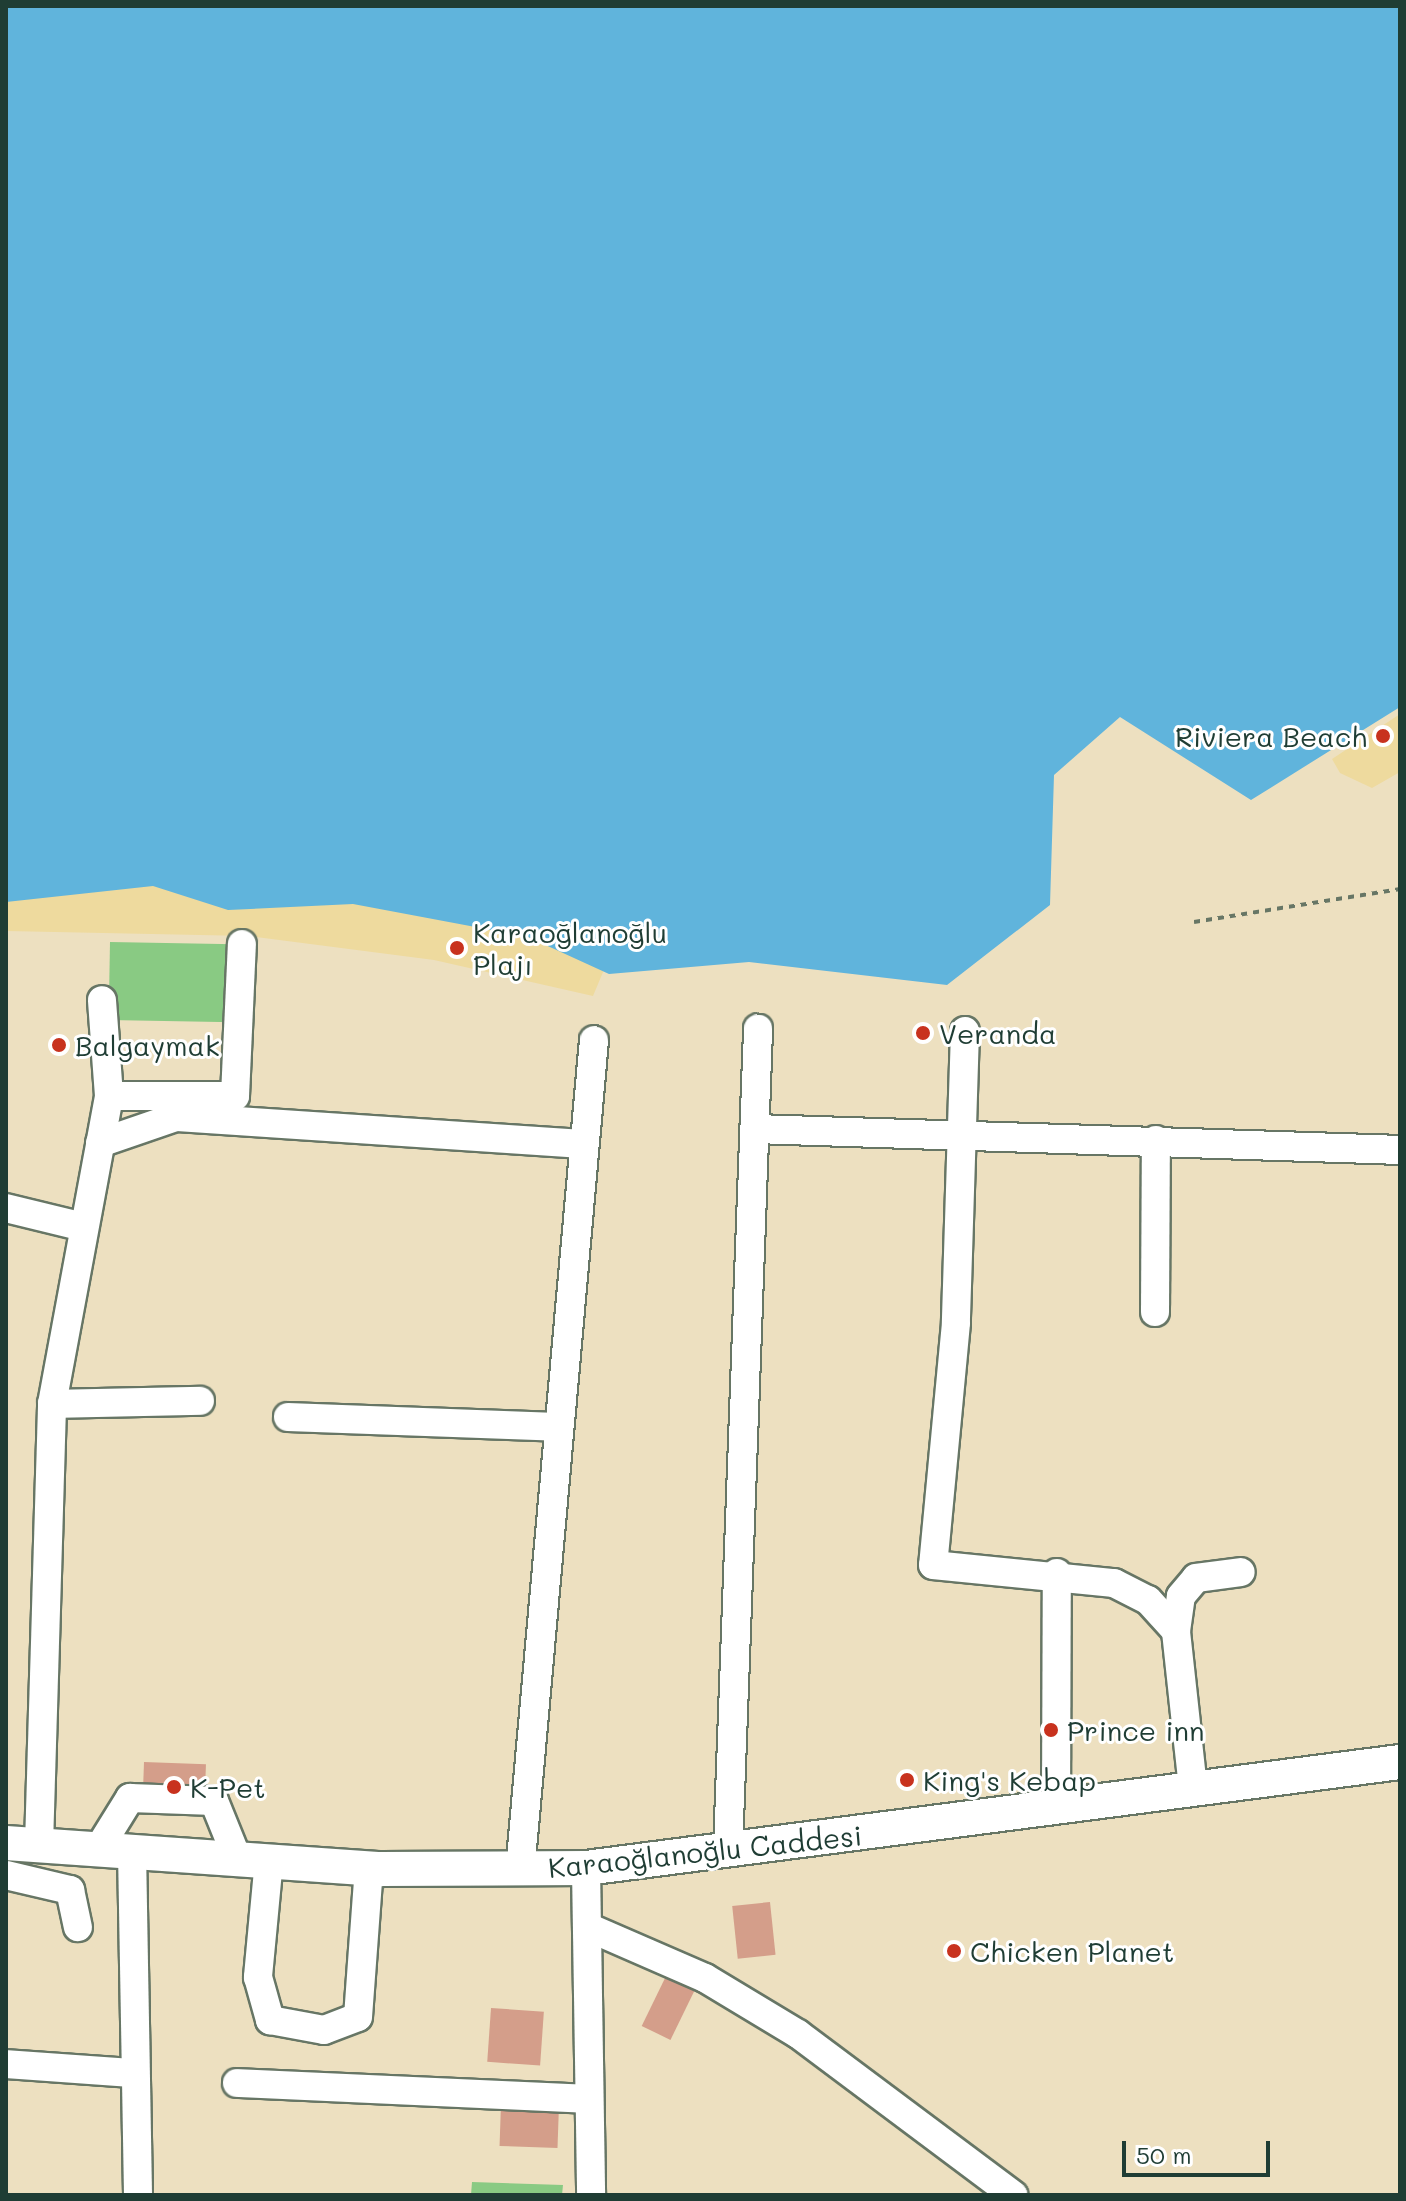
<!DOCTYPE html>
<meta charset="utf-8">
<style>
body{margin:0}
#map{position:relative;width:1406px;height:2201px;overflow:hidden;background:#ede0c0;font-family:Mali,sans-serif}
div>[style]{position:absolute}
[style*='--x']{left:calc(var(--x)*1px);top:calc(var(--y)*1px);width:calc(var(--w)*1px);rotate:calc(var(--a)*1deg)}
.green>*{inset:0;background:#89ca83;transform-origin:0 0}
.sand>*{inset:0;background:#eeda9e}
.water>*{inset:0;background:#60b4dc}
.building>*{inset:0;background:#d49e8a;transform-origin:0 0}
.path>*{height:4px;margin-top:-2px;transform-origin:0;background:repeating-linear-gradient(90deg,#677665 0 6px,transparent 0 12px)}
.roads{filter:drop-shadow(2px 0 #677665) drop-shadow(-2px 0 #677665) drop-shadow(0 2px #677665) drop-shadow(0 -2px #677665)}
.minor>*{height:28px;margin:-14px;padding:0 14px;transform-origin:14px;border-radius:14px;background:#fff}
.major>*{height:34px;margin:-17px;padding:0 17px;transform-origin:17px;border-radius:17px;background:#fff}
.dots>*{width:22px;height:22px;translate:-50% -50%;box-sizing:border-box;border:4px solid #fff;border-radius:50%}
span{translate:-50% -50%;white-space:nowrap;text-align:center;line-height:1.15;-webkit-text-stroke:6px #fff;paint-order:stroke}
.poi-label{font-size:28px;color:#1f3d34}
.right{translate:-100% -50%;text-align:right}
.left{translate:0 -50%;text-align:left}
.street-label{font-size:28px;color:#1f3d34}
.frame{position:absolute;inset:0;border:8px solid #1f3d34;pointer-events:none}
.scale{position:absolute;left:1122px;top:2141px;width:148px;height:36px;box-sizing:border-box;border:4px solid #1f3d34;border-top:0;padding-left:10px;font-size:24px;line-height:28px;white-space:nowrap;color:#1f3d34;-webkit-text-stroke:6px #fff;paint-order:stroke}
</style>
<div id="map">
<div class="green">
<i style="left:110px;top:942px;width:125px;height:78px;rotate:1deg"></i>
<i style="clip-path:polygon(472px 2182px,563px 2185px,562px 2195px,471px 2195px)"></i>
</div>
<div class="sand">
<i style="clip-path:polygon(1400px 714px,1400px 772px,1372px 788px,1340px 773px,1332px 759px)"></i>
<i style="clip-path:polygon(154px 879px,389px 900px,529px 927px,606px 965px,593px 996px,434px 960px,248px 936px,6px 931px,6px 895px)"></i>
</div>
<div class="water">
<i style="clip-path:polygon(6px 6px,1400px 6px,1400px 707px,1251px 800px,1120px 717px,1054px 775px,1050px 905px,947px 985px,749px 962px,609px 974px,528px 937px,353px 904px,228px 910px,153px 886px,6px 902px)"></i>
</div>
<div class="building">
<i style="left:144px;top:1762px;width:62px;height:47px;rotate:2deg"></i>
<i style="left:770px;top:1902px;width:53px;height:38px;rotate:84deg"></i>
<i style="left:668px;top:1972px;width:32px;height:60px;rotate:26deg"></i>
<i style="left:491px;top:2008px;width:53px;height:54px;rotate:4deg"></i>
<i style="left:501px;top:2104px;width:58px;height:42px;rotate:2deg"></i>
</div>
<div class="path">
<i style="--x:1194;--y:922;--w:209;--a:-9.1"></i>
</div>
<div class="roads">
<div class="minor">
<i style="--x:965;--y:1031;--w:292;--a:91.8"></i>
<i style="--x:956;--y:1323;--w:243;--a:95.4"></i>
<i style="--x:933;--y:1565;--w:182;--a:5.7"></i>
<i style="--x:1114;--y:1583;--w:38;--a:27"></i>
<i style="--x:1148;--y:1600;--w:42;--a:47.9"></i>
<i style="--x:109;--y:1096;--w:126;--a:0"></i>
<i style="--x:235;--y:1096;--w:152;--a:-87.4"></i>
<i style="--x:755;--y:1129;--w:645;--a:1.86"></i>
<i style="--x:100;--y:1143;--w:80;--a:-18.9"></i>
<i style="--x:176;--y:1117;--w:405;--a:3.8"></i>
<i style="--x:6;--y:1208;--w:76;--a:13.7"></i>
<i style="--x:1155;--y:1312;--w:172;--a:-89.7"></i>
<i style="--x:52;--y:1404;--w:148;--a:-1.2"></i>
<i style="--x:288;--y:1417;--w:269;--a:2.1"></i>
<i style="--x:1193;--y:1788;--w:158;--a:-96.2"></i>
<i style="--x:1176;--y:1631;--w:35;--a:-82"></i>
<i style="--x:1181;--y:1596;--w:23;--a:-50"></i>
<i style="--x:1196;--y:1578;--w:45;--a:-7.6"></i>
<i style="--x:1056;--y:1807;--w:234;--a:-89.8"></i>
<i style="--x:39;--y:1845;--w:441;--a:-88.3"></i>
<i style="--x:52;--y:1404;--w:313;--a:-79.5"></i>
<i style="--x:109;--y:1096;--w:96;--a:-94.2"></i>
<i style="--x:99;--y:1848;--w:59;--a:-58.2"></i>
<i style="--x:130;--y:1798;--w:84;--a:2"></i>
<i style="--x:214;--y:1801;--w:61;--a:68"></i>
<i style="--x:728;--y:1849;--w:821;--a:-87.9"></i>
<i style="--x:132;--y:1850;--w:345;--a:89"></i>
<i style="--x:269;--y:1860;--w:118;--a:95.4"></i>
<i style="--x:258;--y:1977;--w:45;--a:74.4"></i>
<i style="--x:270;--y:2020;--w:55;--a:10.5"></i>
<i style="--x:324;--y:2030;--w:36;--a:-21"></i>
<i style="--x:358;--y:2017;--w:149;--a:-85.8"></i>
<i style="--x:586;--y:1868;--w:327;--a:89.1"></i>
<i style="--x:520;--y:1871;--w:834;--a:-84.91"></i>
<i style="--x:6;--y:1875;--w:66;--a:13.2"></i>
<i style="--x:70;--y:1890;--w:38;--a:78"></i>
<i style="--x:590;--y:1928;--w:125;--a:23.5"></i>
<i style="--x:705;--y:1978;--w:109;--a:31.1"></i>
<i style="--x:798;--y:2034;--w:269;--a:36.8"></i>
<i style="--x:6;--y:2064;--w:126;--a:4.1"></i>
<i style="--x:237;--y:2083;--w:351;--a:2.6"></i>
</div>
<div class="major">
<i style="--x:6;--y:1843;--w:376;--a:4"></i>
<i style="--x:381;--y:1869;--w:205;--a:-0.3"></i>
<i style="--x:586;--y:1868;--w:821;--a:-7.42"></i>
</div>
</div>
<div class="dots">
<i style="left:1383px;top:736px;background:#c8321e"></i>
<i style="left:457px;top:948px;background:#c8321e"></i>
<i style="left:923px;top:1033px;background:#c8321e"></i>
<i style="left:59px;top:1045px;background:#c8321e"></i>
<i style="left:1051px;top:1730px;background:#c8321e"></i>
<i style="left:907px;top:1780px;background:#c8321e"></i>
<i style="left:174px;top:1787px;background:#c8321e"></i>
<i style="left:954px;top:1951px;background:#c8321e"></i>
</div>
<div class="poi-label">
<span class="right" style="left:1367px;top:736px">Riviera Beach</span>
<span class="left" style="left:473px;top:948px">Karaoğlanoğlu<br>Plajı</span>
<span class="left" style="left:939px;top:1033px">Veranda</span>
<span class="left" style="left:75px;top:1045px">Balgaymak</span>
<span class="left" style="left:1067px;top:1730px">Prince inn</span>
<span class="left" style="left:923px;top:1780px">King's Kebap</span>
<span class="left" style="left:190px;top:1787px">K-Pet</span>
<span class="left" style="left:970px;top:1951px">Chicken Planet</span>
</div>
<div class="street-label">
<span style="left:705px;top:1851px;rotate:-6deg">Karaoğlanoğlu Caddesi</span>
</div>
<div class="frame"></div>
<div class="scale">50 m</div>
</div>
